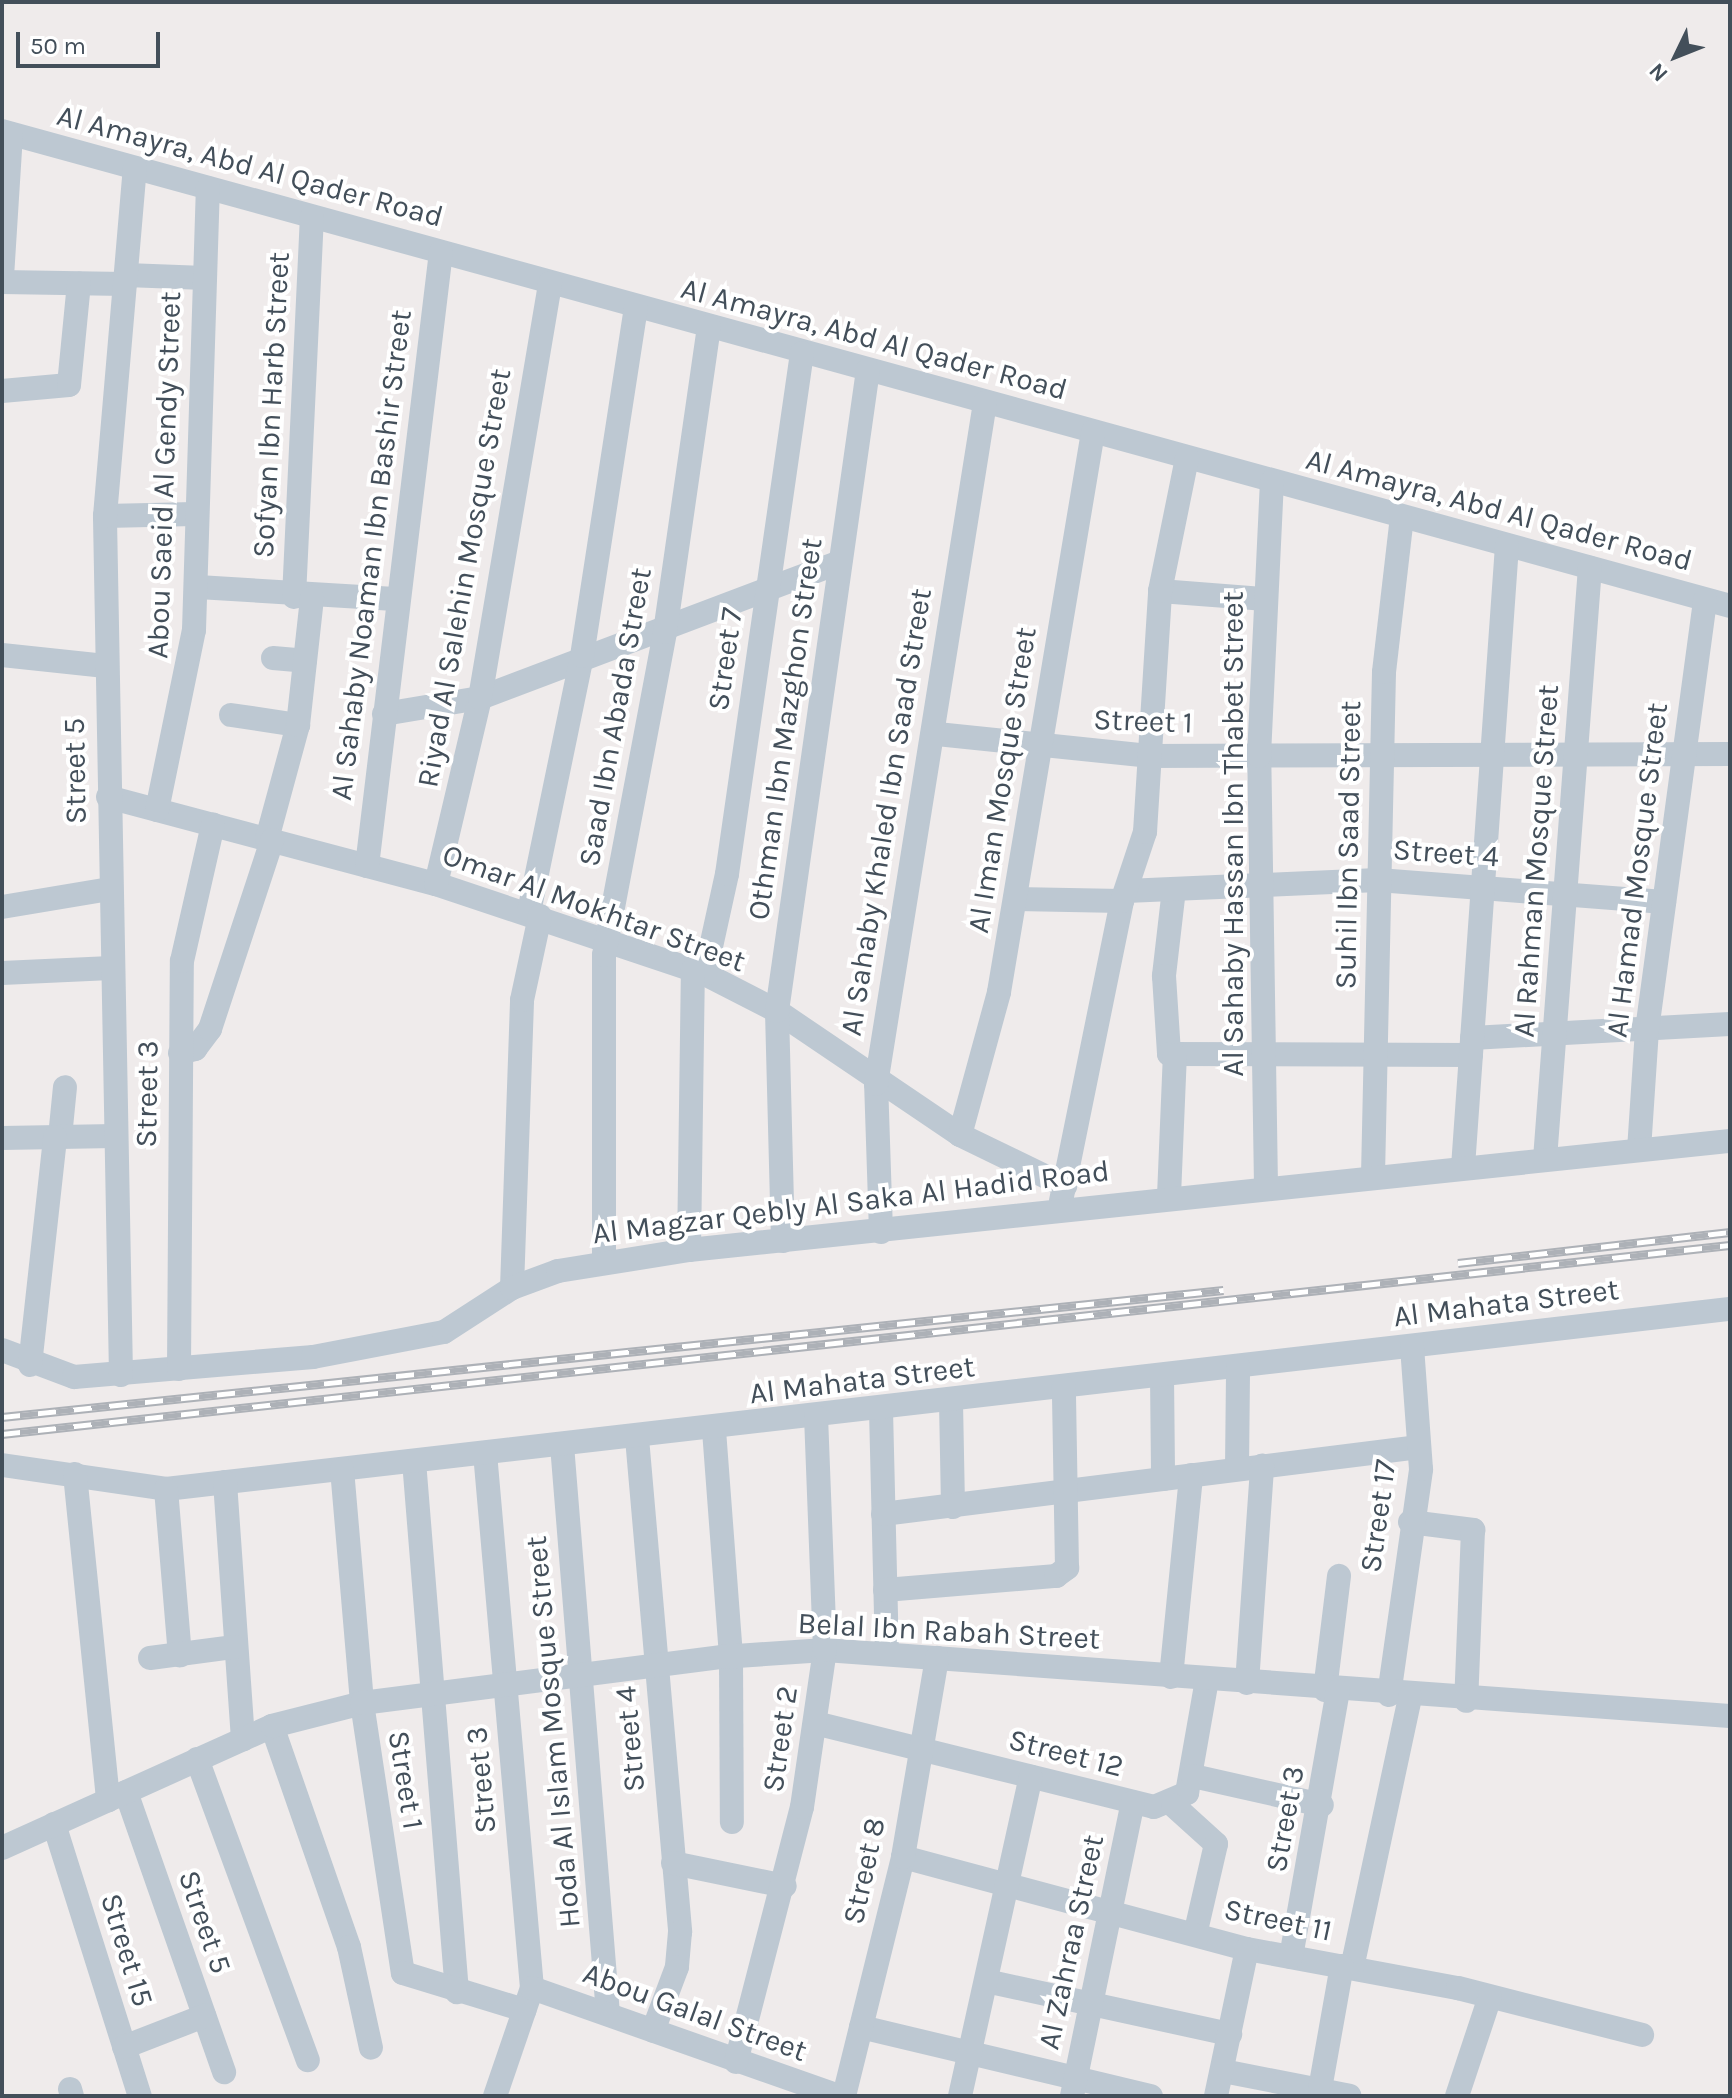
<!DOCTYPE html>
<style>
body{margin:0}
#map{position:relative;width:1732px;height:2098px;overflow:hidden;background:#efebeb;font-family:Karla,sans-serif}
div>[style]{position:absolute}
[style*='--x']{left:calc(var(--x)*1px);top:calc(var(--y)*1px);width:calc(var(--w)*1px);rotate:calc(var(--a)*1deg)}
.minor>*{height:24px;margin:-12px;padding:0 12px;transform-origin:12px;border-radius:12px;background:#bdc8d2}
.rail>*{height:9px;margin-top:-4.5px;transform-origin:0;background:repeating-linear-gradient(90deg,#fff 0 18px,#adb1b7 0 36px);box-sizing:border-box;border-block:2px solid #adb1b7}
span{translate:-50% -50%;white-space:nowrap;text-align:center;line-height:1.15;-webkit-text-stroke:8px #fff;paint-order:stroke}
.street-label{font-size:30px;color:#434f5a}
.frame{position:absolute;inset:0;border:4px solid #434f5a;pointer-events:none}
.north{position:absolute;left:1636px;top:16px;width:80px;height:80px;-webkit-text-stroke:6px #fff;paint-order:stroke;rotate:227deg;font-size:22px;font-weight:700;line-height:32px;text-align:center;color:#434f5a}
.north::after{content:'';display:block;margin:auto;width:28px;height:36px;background:#434f5a;clip-path:polygon(50% 0,100% 100%,50% 72%,0 100%)}
.scale{position:absolute;left:16px;top:32px;width:144px;height:36px;box-sizing:border-box;border:4px solid #434f5a;border-top:0;padding-left:10px;font-size:24px;line-height:28px;white-space:nowrap;color:#434f5a;-webkit-text-stroke:6px #fff;paint-order:stroke}
</style>
<div id="map">
<div class="minor">
<i style="--x:2;--y:131;--w:1792;--a:15.37"></i>
<i style="--x:126;--y:275;--w:79;--a:2.2"></i>
<i style="--x:2;--y:277;--w:143;--a:-86.4"></i>
<i style="--x:2;--y:282;--w:123;--a:0.9"></i>
<i style="--x:2;--y:391;--w:67;--a:-5.1"></i>
<i style="--x:69;--y:385;--w:102;--a:-84.4"></i>
<i style="--x:105;--y:516;--w:89;--a:-1.3"></i>
<i style="--x:198;--y:587;--w:197;--a:3.5"></i>
<i style="--x:1160;--y:591;--w:103;--a:4.4"></i>
<i style="--x:294;--y:597;--w:380;--a:-87.3"></i>
<i style="--x:2;--y:655;--w:104;--a:6.1"></i>
<i style="--x:273;--y:658;--w:32;--a:5"></i>
<i style="--x:384;--y:714;--w:97;--a:-9.5"></i>
<i style="--x:480;--y:698;--w:385;--a:-20.7"></i>
<i style="--x:231;--y:715;--w:68;--a:8.5"></i>
<i style="--x:937;--y:734;--w:213;--a:5.9"></i>
<i style="--x:1149;--y:756;--w:581;--a:-0.2"></i>
<i style="--x:108;--y:797;--w:339;--a:14.9"></i>
<i style="--x:436;--y:884;--w:284;--a:18.5"></i>
<i style="--x:705;--y:974;--w:81;--a:27.2"></i>
<i style="--x:777;--y:1011;--w:221;--a:34.1"></i>
<i style="--x:960;--y:1135;--w:117;--a:25.9"></i>
<i style="--x:157;--y:810;--w:184;--a:-78.4"></i>
<i style="--x:194;--y:630;--w:442;--a:-88.2"></i>
<i style="--x:267;--y:839;--w:118;--a:-74.8"></i>
<i style="--x:298;--y:725;--w:128;--a:-83.7"></i>
<i style="--x:367;--y:866;--w:618;--a:-83.13"></i>
<i style="--x:436;--y:884;--w:191;--a:-76.7"></i>
<i style="--x:480;--y:698;--w:421;--a:-80.4"></i>
<i style="--x:1174;--y:889;--w:88;--a:96.6"></i>
<i style="--x:1164;--y:976;--w:78;--a:86.3"></i>
<i style="--x:1169;--y:1054;--w:302;--a:0.2"></i>
<i style="--x:1126;--y:891;--w:252;--a:-2.5"></i>
<i style="--x:1378;--y:880;--w:287;--a:4.4"></i>
<i style="--x:1015;--y:899;--w:107;--a:1.1"></i>
<i style="--x:2;--y:907;--w:109;--a:-9.5"></i>
<i style="--x:529;--y:912;--w:261;--a:-78.3"></i>
<i style="--x:582;--y:656;--w:353;--a:-81.2"></i>
<i style="--x:2;--y:973;--w:109;--a:-2.6"></i>
<i style="--x:705;--y:974;--w:102;--a:-77.6"></i>
<i style="--x:727;--y:874;--w:526;--a:-81.81"></i>
<i style="--x:1472;--y:1038;--w:258;--a:-3.1"></i>
<i style="--x:180;--y:1053;--w:16;--a:-15"></i>
<i style="--x:195;--y:1049;--w:25;--a:-53"></i>
<i style="--x:210;--y:1029;--w:199;--a:-71.8"></i>
<i style="--x:960;--y:1135;--w:148;--a:-74.7"></i>
<i style="--x:999;--y:992;--w:568;--a:-80.47"></i>
<i style="--x:60;--y:1137;--w:50;--a:-84.3"></i>
<i style="--x:2;--y:1138;--w:113;--a:-1"></i>
<i style="--x:1639;--y:1150;--w:120;--a:-86.2"></i>
<i style="--x:1647;--y:1030;--w:434;--a:-82.3"></i>
<i style="--x:1545;--y:1159;--w:593;--a:-85.65"></i>
<i style="--x:1463;--y:1167;--w:623;--a:-85.95"></i>
<i style="--x:1373;--y:1176;--w:504;--a:-88.75"></i>
<i style="--x:1384;--y:672;--w:156;--a:-83.4"></i>
<i style="--x:1266;--y:1186;--w:430;--a:-90.9"></i>
<i style="--x:1259;--y:756;--w:275;--a:-87.3"></i>
<i style="--x:1169;--y:1196;--w:141;--a:-87.6"></i>
<i style="--x:1061;--y:1201;--w:306;--a:-78.5"></i>
<i style="--x:1122;--y:901;--w:73;--a:-71.6"></i>
<i style="--x:1145;--y:832;--w:241;--a:-86.4"></i>
<i style="--x:1160;--y:591;--w:136;--a:-78.5"></i>
<i style="--x:881;--y:1232;--w:148;--a:-91.9"></i>
<i style="--x:876;--y:1084;--w:690;--a:-80.91"></i>
<i style="--x:783;--y:1241;--w:230;--a:-91.5"></i>
<i style="--x:777;--y:1011;--w:647;--a:-81.92"></i>
<i style="--x:689;--y:1250;--w:280;--a:-89.2"></i>
<i style="--x:604;--y:1263;--w:308;--a:-90"></i>
<i style="--x:604;--y:955;--w:329;--a:-79.3"></i>
<i style="--x:665;--y:632;--w:308;--a:-81.8"></i>
<i style="--x:512;--y:1288;--w:288;--a:-88"></i>
<i style="--x:522;--y:1000;--w:86;--a:-77.9"></i>
<i style="--x:2;--y:1350;--w:77;--a:20.6"></i>
<i style="--x:74;--y:1377;--w:240;--a:-4.8"></i>
<i style="--x:313;--y:1357;--w:133;--a:-10.8"></i>
<i style="--x:444;--y:1332;--w:81;--a:-32.9"></i>
<i style="--x:512;--y:1288;--w:49;--a:-20.3"></i>
<i style="--x:558;--y:1271;--w:133;--a:-9.1"></i>
<i style="--x:689;--y:1250;--w:1047;--a:-5.98"></i>
<i style="--x:30;--y:1365;--w:229;--a:-83.7"></i>
<i style="--x:179;--y:1369;--w:408;--a:-89.6"></i>
<i style="--x:182;--y:961;--w:140;--a:-77.2"></i>
<i style="--x:121;--y:1375;--w:859;--a:-91.07"></i>
<i style="--x:105;--y:516;--w:349;--a:-85.1"></i>
<i style="--x:1162;--y:1376;--w:103;--a:89.4"></i>
<i style="--x:951;--y:1402;--w:105;--a:88.9"></i>
<i style="--x:881;--y:1410;--w:244;--a:88.6"></i>
<i style="--x:714;--y:1430;--w:228;--a:85.7"></i>
<i style="--x:731;--y:1657;--w:165;--a:89.7"></i>
<i style="--x:637;--y:1438;--w:496;--a:85"></i>
<i style="--x:680;--y:1932;--w:35;--a:95"></i>
<i style="--x:677;--y:1967;--w:68;--a:110.6"></i>
<i style="--x:562;--y:1445;--w:571;--a:85.38"></i>
<i style="--x:485;--y:1453;--w:537;--a:84.98"></i>
<i style="--x:532;--y:1988;--w:114;--a:108.9"></i>
<i style="--x:414;--y:1461;--w:533;--a:85.37"></i>
<i style="--x:2;--y:1465;--w:166;--a:8.3"></i>
<i style="--x:166;--y:1489;--w:1574;--a:-6.57"></i>
<i style="--x:342;--y:1469;--w:235;--a:85.1"></i>
<i style="--x:362;--y:1703;--w:273;--a:81.4"></i>
<i style="--x:403;--y:1973;--w:127;--a:17"></i>
<i style="--x:1237;--y:1469;--w:102;--a:-89.4"></i>
<i style="--x:75;--y:1474;--w:328;--a:84.2"></i>
<i style="--x:225;--y:1482;--w:258;--a:86"></i>
<i style="--x:166;--y:1489;--w:167;--a:85.2"></i>
<i style="--x:883;--y:1514;--w:540;--a:-7.13"></i>
<i style="--x:1410;--y:1522;--w:64;--a:7.2"></i>
<i style="--x:1473;--y:1530;--w:171;--a:92.3"></i>
<i style="--x:885;--y:1590;--w:172;--a:-4.7"></i>
<i style="--x:1056;--y:1576;--w:14;--a:-36"></i>
<i style="--x:1067;--y:1568;--w:180;--a:-91"></i>
<i style="--x:150;--y:1658;--w:85;--a:-7.5"></i>
<i style="--x:1171;--y:1677;--w:203;--a:-84.3"></i>
<i style="--x:1247;--y:1683;--w:218;--a:-86"></i>
<i style="--x:1325;--y:1690;--w:115;--a:-83"></i>
<i style="--x:1389;--y:1695;--w:228;--a:-81.9"></i>
<i style="--x:1421;--y:1469;--w:123;--a:-94.2"></i>
<i style="--x:815;--y:1723;--w:349;--a:13.9"></i>
<i style="--x:1154;--y:1807;--w:36;--a:-23"></i>
<i style="--x:1187;--y:1793;--w:115;--a:-80"></i>
<i style="--x:272;--y:1726;--w:234;--a:70.8"></i>
<i style="--x:349;--y:1947;--w:103;--a:77.7"></i>
<i style="--x:197;--y:1759;--w:321;--a:69.8"></i>
<i style="--x:1193;--y:1776;--w:132;--a:12.7"></i>
<i style="--x:126;--y:1792;--w:297;--a:70.7"></i>
<i style="--x:1173;--y:1805;--w:58;--a:42.2"></i>
<i style="--x:1216;--y:1844;--w:93;--a:103"></i>
<i style="--x:54;--y:1824;--w:285;--a:72.5"></i>
<i style="--x:2;--y:1848;--w:296;--a:-24.3"></i>
<i style="--x:272;--y:1726;--w:93;--a:-14.3"></i>
<i style="--x:362;--y:1703;--w:363;--a:-7.3"></i>
<i style="--x:722;--y:1657;--w:103;--a:-3.9"></i>
<i style="--x:825;--y:1650;--w:907;--a:4.17"></i>
<i style="--x:903;--y:1857;--w:356;--a:15"></i>
<i style="--x:1247;--y:1949;--w:215;--a:10.5"></i>
<i style="--x:1458;--y:1988;--w:190;--a:14.3"></i>
<i style="--x:673;--y:1863;--w:114;--a:11.6"></i>
<i style="--x:1291;--y:1957;--w:270;--a:-80"></i>
<i style="--x:1352;--y:1968;--w:277;--a:-77.9"></i>
<i style="--x:986;--y:1981;--w:250;--a:12.3"></i>
<i style="--x:532;--y:1988;--w:324;--a:19.4"></i>
<i style="--x:861;--y:2027;--w:298;--a:13.4"></i>
<i style="--x:124;--y:2047;--w:86;--a:-21.2"></i>
<i style="--x:736;--y:2062;--w:263;--a:-75.5"></i>
<i style="--x:802;--y:1807;--w:159;--a:-81.7"></i>
<i style="--x:825;--y:1650;--w:233;--a:-92.2"></i>
<i style="--x:1223;--y:2071;--w:129;--a:11.1"></i>
<i style="--x:70;--y:2089;--w:7;--a:74"></i>
<i style="--x:1320;--y:2089;--w:125;--a:-79.9"></i>
<i style="--x:844;--y:2096;--w:246;--a:-76.1"></i>
<i style="--x:903;--y:1857;--w:202;--a:-80.3"></i>
<i style="--x:960;--y:2096;--w:327;--a:-77.5"></i>
<i style="--x:1072;--y:2096;--w:300;--a:-78.3"></i>
<i style="--x:1216;--y:2096;--w:150;--a:-78.1"></i>
<i style="--x:1457;--y:2096;--w:104;--a:-71.6"></i>
</div>
<div class="rail">
<i style="--x:1458;--y:1263;--w:274;--a:-6.5"></i>
<i style="--x:2;--y:1417;--w:1228;--a:-5.94"></i>
<i style="--x:2;--y:1434;--w:1738;--a:-6.24"></i>
</div>
<div class="street-label">
<span style="left:250px;top:166px;rotate:15deg">Al Amayra, Abd Al Qader Road</span>
<span style="left:874px;top:339px;rotate:15deg">Al Amayra, Abd Al Qader Road</span>
<span style="left:271px;top:405px;rotate:-87deg">Sofyan Ibn Harb Street</span>
<span style="left:164px;top:475px;rotate:-88deg">Abou Saeid Al Gendy Street</span>
<span style="left:1499px;top:510px;rotate:15deg">Al Amayra, Abd Al Qader Road</span>
<span style="left:371px;top:555px;rotate:-83deg">Al Sahaby Noaman Ibn Bashir Street</span>
<span style="left:464px;top:578px;rotate:-80deg">Riyad Al Salehin Mosque Street</span>
<span style="left:725px;top:659px;rotate:-82deg">Street 7</span>
<span style="left:615px;top:717px;rotate:-80deg">Saad Ibn Abada Street</span>
<span style="left:1143px;top:721px;rotate:2deg">Street 1</span>
<span style="left:785px;top:729px;rotate:-82deg">Othman Ibn Mazghon Street</span>
<span style="left:75px;top:771px;rotate:-91deg">Street 5</span>
<span style="left:1002px;top:780px;rotate:-81deg">Al Iman Mosque Street</span>
<span style="left:886px;top:812px;rotate:-81deg">Al Sahaby Khaled Ibn Saad Street</span>
<span style="left:1233px;top:834px;rotate:-90deg">Al Sahaby Hassan Ibn Thabet Street</span>
<span style="left:1348px;top:845px;rotate:-89deg">Suhil Ibn Saad Street</span>
<span style="left:1446px;top:853px;rotate:4deg">Street 4</span>
<span style="left:1536px;top:861px;rotate:-86deg">Al Rahman Mosque Street</span>
<span style="left:1637px;top:870px;rotate:-83deg">Al Hamad Mosque Street</span>
<span style="left:594px;top:908px;rotate:20deg">Omar Al Mokhtar Street</span>
<span style="left:147px;top:1094px;rotate:-89deg">Street 3</span>
<span style="left:851px;top:1202px;rotate:-7deg">Al Magzar Qebly Al Saka Al Hadid Road</span>
<span style="left:1506px;top:1303px;rotate:-7deg">Al Mahata Street</span>
<span style="left:862px;top:1380px;rotate:-7deg">Al Mahata Street</span>
<span style="left:1378px;top:1516px;rotate:-82deg">Street 17</span>
<span style="left:949px;top:1631px;rotate:3deg">Belal Ibn Rabah Street</span>
<span style="left:553px;top:1732px;rotate:-95deg">Hoda Al Islam Mosque Street</span>
<span style="left:630px;top:1739px;rotate:-95deg">Street 4</span>
<span style="left:780px;top:1739px;rotate:-82deg">Street 2</span>
<span style="left:1066px;top:1753px;rotate:14deg">Street 12</span>
<span style="left:406px;top:1780px;rotate:81deg">Street 1</span>
<span style="left:481px;top:1780px;rotate:-95deg">Street 3</span>
<span style="left:1285px;top:1819px;rotate:-80deg">Street 3</span>
<span style="left:864px;top:1871px;rotate:-78deg">Street 8</span>
<span style="left:1278px;top:1920px;rotate:12deg">Street 11</span>
<span style="left:205px;top:1922px;rotate:71deg">Street 5</span>
<span style="left:1071px;top:1942px;rotate:-78deg">Al Zahraa Street</span>
<span style="left:127px;top:1950px;rotate:73deg">Street 15</span>
<span style="left:695px;top:2012px;rotate:20deg">Abou Galal Street</span>
</div>
<div class="frame"></div>
<div class="north">N</div>
<div class="scale">50 m</div>
</div>
